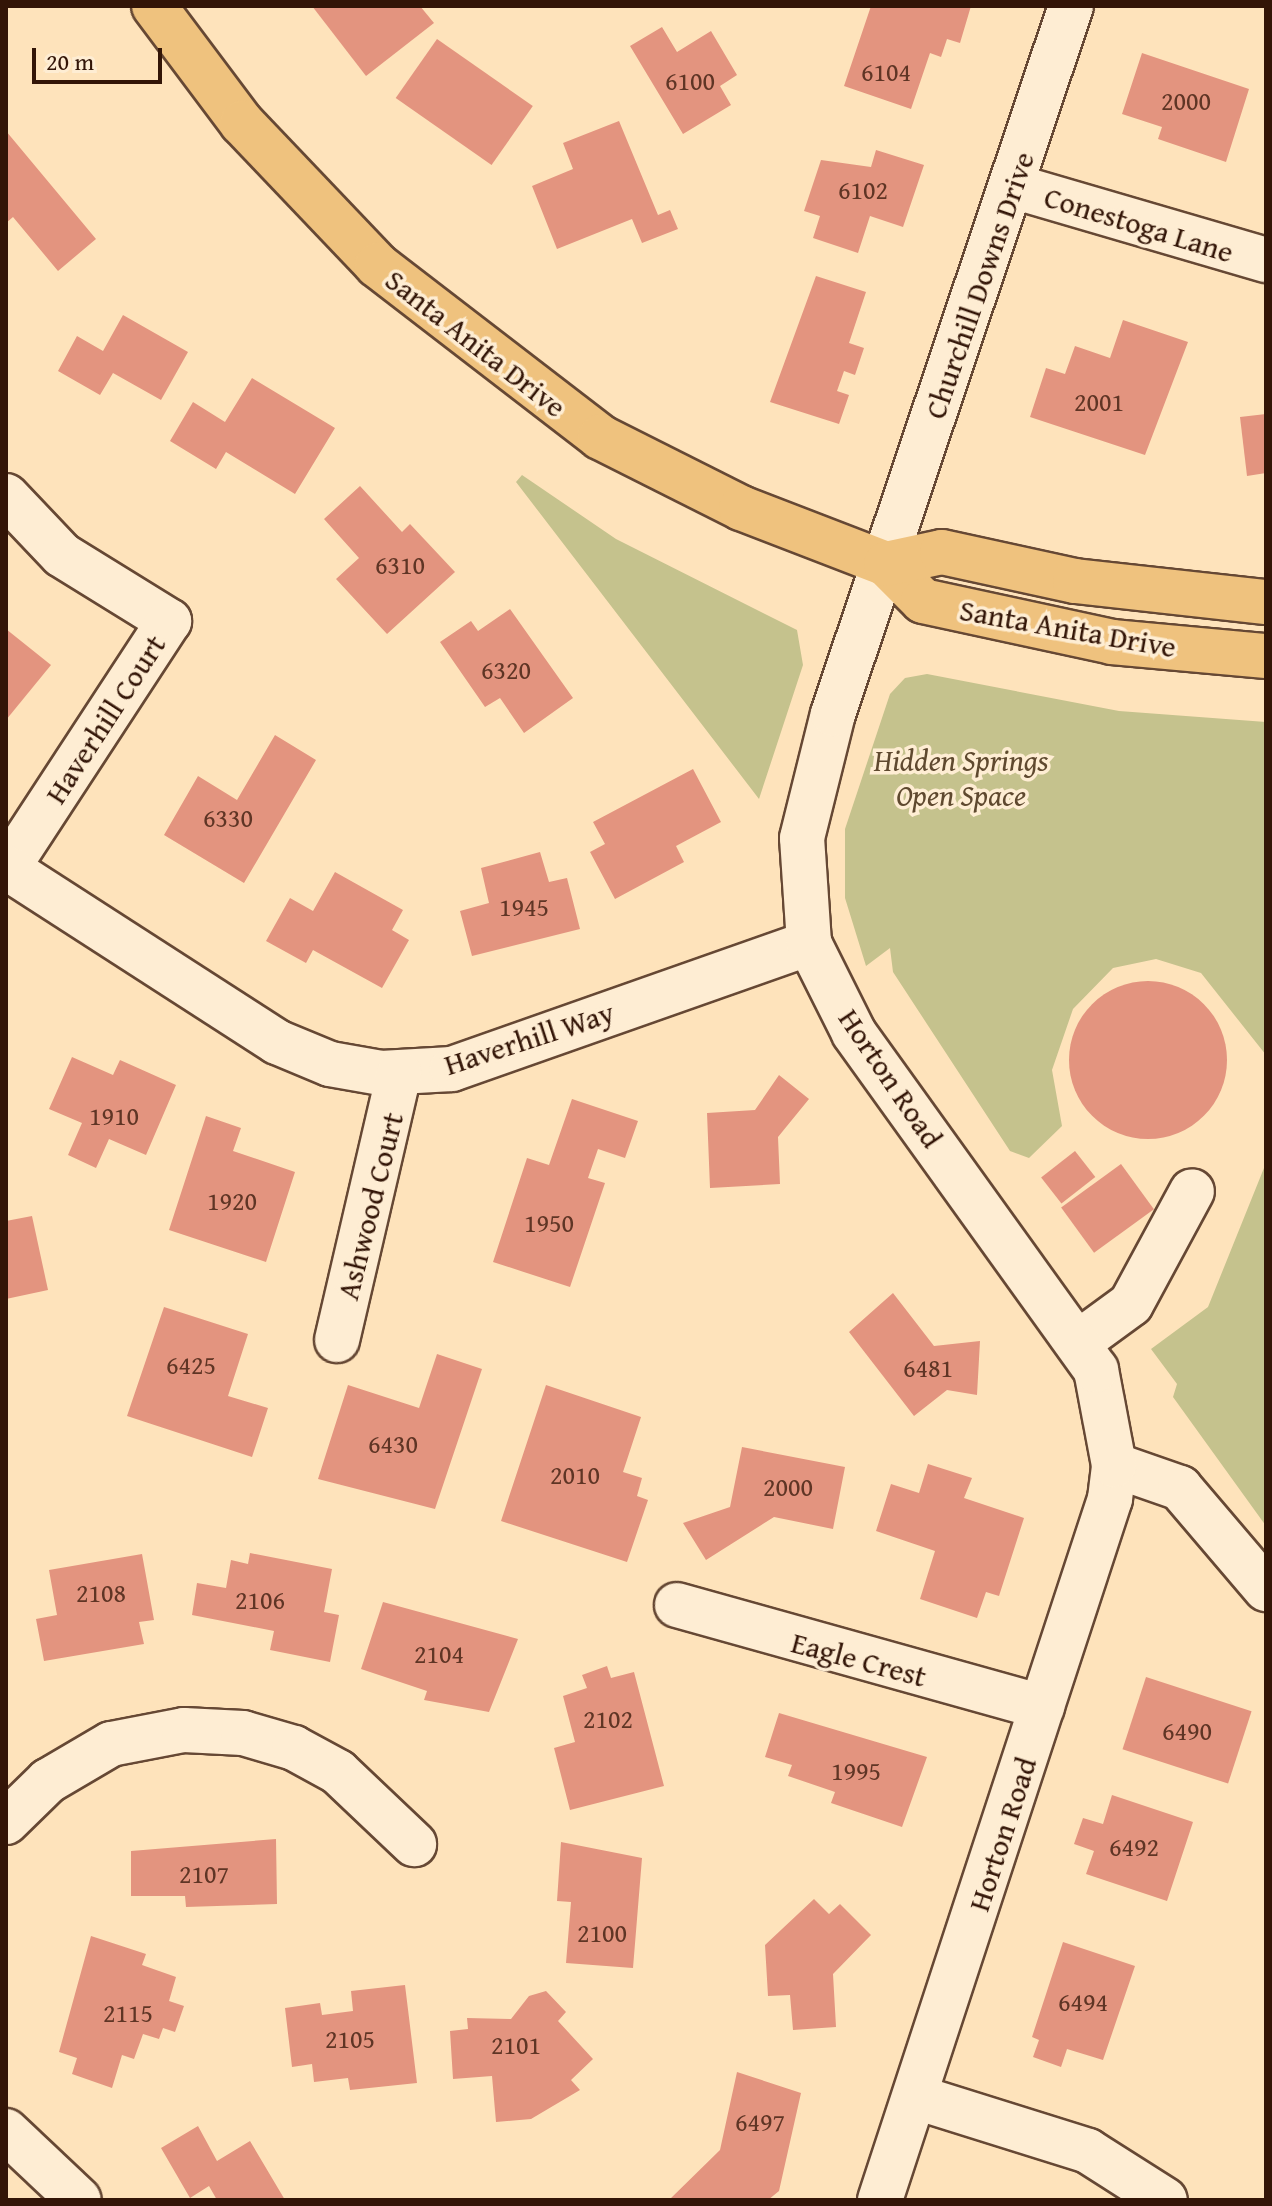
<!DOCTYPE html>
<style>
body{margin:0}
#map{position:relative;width:1272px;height:2206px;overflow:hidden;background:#fee3bb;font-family:"Gentium Book Plus",serif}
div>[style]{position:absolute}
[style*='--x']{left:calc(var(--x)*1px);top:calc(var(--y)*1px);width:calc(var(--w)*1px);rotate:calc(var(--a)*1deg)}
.green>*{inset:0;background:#c5c28d}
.building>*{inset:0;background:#e3947f;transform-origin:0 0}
.round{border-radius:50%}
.roads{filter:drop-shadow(2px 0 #664834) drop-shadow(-2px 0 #664834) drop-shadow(0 2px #664834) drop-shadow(0 -2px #664834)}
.minor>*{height:44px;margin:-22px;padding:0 22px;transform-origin:22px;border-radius:22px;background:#feedd3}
.major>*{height:44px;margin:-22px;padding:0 22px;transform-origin:22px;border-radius:22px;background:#efc27e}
span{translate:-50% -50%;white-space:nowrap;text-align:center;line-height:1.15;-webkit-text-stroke:7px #feedd3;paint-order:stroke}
.number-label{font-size:26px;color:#5f3525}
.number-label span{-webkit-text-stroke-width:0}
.street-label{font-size:30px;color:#331507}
.park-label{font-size:30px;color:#5f492f;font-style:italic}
.frame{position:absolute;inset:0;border:8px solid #331507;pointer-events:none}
.scale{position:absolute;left:32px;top:48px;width:130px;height:36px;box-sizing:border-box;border:4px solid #331507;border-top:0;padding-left:10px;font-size:24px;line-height:28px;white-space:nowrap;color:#331507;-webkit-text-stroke:6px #feedd3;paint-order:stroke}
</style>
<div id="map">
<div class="green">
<i style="clip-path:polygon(522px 475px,616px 539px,797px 630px,803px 665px,759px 799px,516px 482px)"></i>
<i style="clip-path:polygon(927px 674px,1119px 711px,1266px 722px,1266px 1055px,1201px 973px,1156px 959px,1113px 968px,1073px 1009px,1052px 1070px,1062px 1126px,1029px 1158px,1010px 1151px,893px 972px,890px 948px,866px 966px,845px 898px,845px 829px,890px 694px,905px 678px)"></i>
<i style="clip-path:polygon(1266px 1163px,1266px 1526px,1173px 1397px,1177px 1384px,1151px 1349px,1208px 1307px)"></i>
</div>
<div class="building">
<i style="clip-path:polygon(312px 6px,420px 6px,434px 23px,366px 76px)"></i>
<i style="clip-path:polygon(871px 6px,971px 6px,960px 43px,947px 39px,941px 57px,930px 53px,911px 109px,844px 86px)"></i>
<i style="clip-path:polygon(662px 27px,677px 52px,711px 31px,737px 75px,720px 86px,731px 105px,683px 134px,630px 46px)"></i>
<i style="left:437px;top:39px;width:117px;height:72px;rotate:35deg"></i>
<i style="clip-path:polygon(1142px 53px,1249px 89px,1226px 162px,1158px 139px,1162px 127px,1122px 114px)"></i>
<i style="clip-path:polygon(619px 121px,658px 215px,670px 210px,678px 229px,642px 243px,632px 219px,557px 249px,532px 186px,573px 169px,563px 143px)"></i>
<i style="clip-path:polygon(6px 131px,96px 239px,58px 271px,13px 217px,6px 223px)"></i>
<i style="clip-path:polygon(876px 150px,924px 165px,903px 227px,870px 216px,858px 253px,813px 238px,820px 216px,804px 211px,821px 160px,871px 167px)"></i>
<i style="clip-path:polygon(816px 276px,866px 292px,849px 343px,864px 348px,855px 375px,844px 371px,837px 391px,849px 395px,839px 424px,770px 402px)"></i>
<i style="clip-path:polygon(123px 315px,188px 352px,161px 400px,113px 373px,100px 395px,58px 371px,77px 336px,103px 351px)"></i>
<i style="clip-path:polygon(1123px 320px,1188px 342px,1145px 455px,1030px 417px,1046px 368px,1065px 374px,1075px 346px,1110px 358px)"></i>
<i style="clip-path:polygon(252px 378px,335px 428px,295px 494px,226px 452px,216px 469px,170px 441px,193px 402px,225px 422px)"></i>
<i style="clip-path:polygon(1266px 414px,1266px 473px,1247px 476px,1240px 417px)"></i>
<i style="clip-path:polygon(360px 486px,402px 532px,410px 524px,455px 572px,387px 634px,336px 579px,359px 558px,324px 519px)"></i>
<i style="clip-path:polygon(510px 609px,573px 698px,524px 733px,500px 698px,485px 707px,440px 642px,471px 621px,478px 631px)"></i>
<i style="clip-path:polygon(6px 629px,51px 665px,6px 720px)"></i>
<i style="clip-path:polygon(275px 735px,316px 760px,244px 883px,164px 835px,198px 776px,237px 800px)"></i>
<i style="clip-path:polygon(693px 769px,721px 822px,676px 846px,684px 862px,615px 899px,590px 852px,605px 844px,593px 822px)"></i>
<i style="clip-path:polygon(540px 852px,549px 882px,567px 878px,580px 929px,472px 956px,460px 911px,489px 903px,481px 868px)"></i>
<i style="clip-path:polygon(335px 872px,403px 910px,392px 930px,409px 940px,382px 988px,313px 950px,306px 963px,266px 941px,290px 898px,313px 911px)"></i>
<i class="round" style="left:1069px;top:981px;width:158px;height:158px"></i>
<i style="clip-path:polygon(72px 1057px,113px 1075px,120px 1060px,176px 1085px,146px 1155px,109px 1139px,96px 1168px,68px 1155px,82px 1123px,49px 1109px)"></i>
<i style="clip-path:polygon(779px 1075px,809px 1099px,778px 1137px,780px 1184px,710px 1188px,707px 1113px,755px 1110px)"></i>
<i style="clip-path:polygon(572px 1099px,638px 1121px,625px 1158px,598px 1149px,588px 1178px,605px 1183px,570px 1287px,493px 1262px,527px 1158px,549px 1165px)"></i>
<i style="clip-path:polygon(206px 1116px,241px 1128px,233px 1151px,295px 1172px,266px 1262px,169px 1230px)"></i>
<i style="left:1075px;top:1151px;width:33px;height:43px;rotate:52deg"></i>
<i style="left:1121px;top:1164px;width:56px;height:74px;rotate:54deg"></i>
<i style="clip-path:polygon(32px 1216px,48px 1290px,6px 1299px,6px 1221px)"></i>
<i style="clip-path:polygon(893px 1293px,934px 1346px,980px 1341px,977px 1395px,947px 1390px,914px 1416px,849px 1332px)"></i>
<i style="clip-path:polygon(164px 1307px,248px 1334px,228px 1396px,268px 1408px,252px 1457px,127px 1416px)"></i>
<i style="clip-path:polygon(437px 1354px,482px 1369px,435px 1509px,318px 1479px,348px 1385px,419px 1408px)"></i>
<i style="clip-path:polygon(546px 1385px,641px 1417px,623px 1472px,642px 1478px,637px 1496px,648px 1500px,627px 1562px,501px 1521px)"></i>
<i style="clip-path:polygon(742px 1447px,845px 1467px,833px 1529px,774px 1517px,706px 1560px,683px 1523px,730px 1507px)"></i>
<i style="clip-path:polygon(928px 1464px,972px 1478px,964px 1498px,1024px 1518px,999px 1596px,986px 1592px,977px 1618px,920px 1599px,935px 1551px,876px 1531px,891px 1484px,919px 1493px)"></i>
<i style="clip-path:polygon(250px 1553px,332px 1569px,324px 1612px,339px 1615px,330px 1662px,270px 1650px,274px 1631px,192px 1615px,197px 1583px,226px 1588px,231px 1560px,248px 1564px)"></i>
<i style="clip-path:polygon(142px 1554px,154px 1620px,139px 1622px,144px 1644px,44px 1661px,36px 1619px,57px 1615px,49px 1570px)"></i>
<i style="clip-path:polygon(383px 1602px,518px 1639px,489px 1712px,424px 1700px,427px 1691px,361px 1669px)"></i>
<i style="clip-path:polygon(607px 1666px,611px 1678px,634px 1672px,664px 1786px,570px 1810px,554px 1748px,575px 1742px,563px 1696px,587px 1688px,582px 1675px)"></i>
<i style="left:1146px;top:1677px;width:111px;height:76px;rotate:18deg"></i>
<i style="clip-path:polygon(779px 1713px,927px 1757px,902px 1827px,831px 1803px,835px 1792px,788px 1776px,792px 1765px,765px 1757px)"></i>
<i style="clip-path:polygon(1112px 1795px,1193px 1822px,1167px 1901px,1086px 1874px,1094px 1851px,1074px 1844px,1083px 1818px,1103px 1824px)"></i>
<i style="clip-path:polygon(276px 1839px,277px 1904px,186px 1907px,185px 1896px,131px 1896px,131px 1851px)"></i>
<i style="clip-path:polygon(561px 1842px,642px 1858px,633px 1968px,566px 1963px,571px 1902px,557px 1901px)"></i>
<i style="clip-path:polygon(814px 1899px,829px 1914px,840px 1904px,871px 1935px,833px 1974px,836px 2027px,793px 2030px,790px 1995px,768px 1996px,765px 1945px)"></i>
<i style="clip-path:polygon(91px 1936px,146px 1954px,142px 1965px,176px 1977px,169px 2001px,184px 2006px,175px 2032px,163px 2028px,159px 2039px,143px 2034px,134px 2059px,122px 2055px,112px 2088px,72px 2074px,77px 2058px,59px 2052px)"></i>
<i style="clip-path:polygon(1063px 1942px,1135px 1966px,1103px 2060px,1067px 2049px,1061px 2067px,1033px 2057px,1039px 2040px,1032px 2037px)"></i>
<i style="clip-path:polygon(405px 1985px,417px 2083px,350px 2090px,348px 2078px,314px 2082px,312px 2064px,292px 2067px,285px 2008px,320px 2003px,322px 2015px,353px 2011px,351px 1991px)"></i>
<i style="clip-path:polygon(546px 1991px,566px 2012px,558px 2021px,593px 2059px,571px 2080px,580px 2090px,531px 2119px,496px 2122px,492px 2076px,453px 2079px,450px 2031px,468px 2029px,467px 2018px,511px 2019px,529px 1996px)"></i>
<i style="clip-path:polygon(737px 2072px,801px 2093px,779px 2191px,768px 2200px,669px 2200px,720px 2150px)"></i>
<i style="clip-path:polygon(198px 2126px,217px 2161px,250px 2141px,285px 2200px,217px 2200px,209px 2186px,190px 2198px,161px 2148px)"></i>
</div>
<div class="roads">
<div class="minor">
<i style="--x:1013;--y:186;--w:264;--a:16.3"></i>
<i style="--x:6;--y:496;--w:81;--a:46.5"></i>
<i style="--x:62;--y:555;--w:126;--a:31.7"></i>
<i style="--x:169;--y:621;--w:298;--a:123.2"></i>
<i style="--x:7;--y:868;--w:321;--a:32.8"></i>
<i style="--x:277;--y:1042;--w:57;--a:22.5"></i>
<i style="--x:330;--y:1064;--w:52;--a:10"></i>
<i style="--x:381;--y:1073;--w:71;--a:-3.2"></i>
<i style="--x:452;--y:1069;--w:379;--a:-19.4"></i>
<i style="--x:337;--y:1340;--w:274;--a:-76.9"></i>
<i style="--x:1079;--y:1342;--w:64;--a:-36.2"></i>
<i style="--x:1131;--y:1304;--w:128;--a:-61.6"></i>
<i style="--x:1114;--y:1465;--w:70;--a:19.2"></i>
<i style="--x:1180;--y:1488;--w:133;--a:49.6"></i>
<i style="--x:677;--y:1605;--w:379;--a:15.6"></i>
<i style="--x:6;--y:1822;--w:59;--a:-44.3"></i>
<i style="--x:48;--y:1781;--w:73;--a:-30.4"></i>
<i style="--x:111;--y:1744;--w:74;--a:-10.9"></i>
<i style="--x:184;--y:1730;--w:59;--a:2.9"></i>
<i style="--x:243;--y:1733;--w:53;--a:16.4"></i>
<i style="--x:294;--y:1748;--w:50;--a:28.6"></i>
<i style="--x:338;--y:1772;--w:105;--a:43.5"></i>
<i style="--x:916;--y:2097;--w:180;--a:17.4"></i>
<i style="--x:1088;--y:2151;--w:91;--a:32.5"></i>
<i style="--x:6;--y:2131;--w:100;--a:43.4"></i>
<i style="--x:880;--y:2200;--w:738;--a:-71.84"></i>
<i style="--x:1110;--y:1499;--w:34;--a:-83"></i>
<i style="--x:1114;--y:1465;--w:97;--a:-100.7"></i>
<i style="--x:1096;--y:1370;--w:415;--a:-125.7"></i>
<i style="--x:854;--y:1033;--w:101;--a:-116.6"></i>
<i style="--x:809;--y:943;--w:105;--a:-93.8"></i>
<i style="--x:802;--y:838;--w:128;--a:-76"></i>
<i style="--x:833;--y:714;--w:747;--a:-71.42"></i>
</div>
<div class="major">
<i style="--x:154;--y:6;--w:146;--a:53.1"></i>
<i style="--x:242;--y:123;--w:196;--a:46.4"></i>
<i style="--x:377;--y:265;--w:282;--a:37.6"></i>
<i style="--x:600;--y:437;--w:158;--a:26.7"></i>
<i style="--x:741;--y:508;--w:155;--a:21.1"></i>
<i style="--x:886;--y:564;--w:52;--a:45"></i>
<i style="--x:923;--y:601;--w:193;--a:12.2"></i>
<i style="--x:1112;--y:642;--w:155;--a:5.2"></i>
<i style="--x:886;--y:564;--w:57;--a:-12.1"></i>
<i style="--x:942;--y:552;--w:136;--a:12.3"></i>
<i style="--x:1075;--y:581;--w:192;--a:6.3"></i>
</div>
</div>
<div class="number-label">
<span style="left:886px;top:72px">6104</span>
<span style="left:690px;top:81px">6100</span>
<span style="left:1186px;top:101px">2000</span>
<span style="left:863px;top:190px">6102</span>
<span style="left:1099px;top:402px">2001</span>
<span style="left:400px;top:565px">6310</span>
<span style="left:506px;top:670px">6320</span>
<span style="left:228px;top:818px">6330</span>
<span style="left:524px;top:907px">1945</span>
<span style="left:114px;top:1116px">1910</span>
<span style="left:232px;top:1201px">1920</span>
<span style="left:549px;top:1223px">1950</span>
<span style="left:191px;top:1365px">6425</span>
<span style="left:928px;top:1368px">6481</span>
<span style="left:393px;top:1444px">6430</span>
<span style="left:575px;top:1475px">2010</span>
<span style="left:788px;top:1487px">2000</span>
<span style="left:101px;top:1593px">2108</span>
<span style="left:260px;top:1600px">2106</span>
<span style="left:439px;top:1654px">2104</span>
<span style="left:608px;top:1719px">2102</span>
<span style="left:1187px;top:1731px">6490</span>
<span style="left:856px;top:1771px">1995</span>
<span style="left:1134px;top:1847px">6492</span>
<span style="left:204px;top:1874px">2107</span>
<span style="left:602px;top:1933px">2100</span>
<span style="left:1083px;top:2002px">6494</span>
<span style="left:128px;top:2013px">2115</span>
<span style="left:350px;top:2039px">2105</span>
<span style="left:516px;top:2045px">2101</span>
<span style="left:760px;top:2122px">6497</span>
</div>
<div class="street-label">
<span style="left:1139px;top:224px;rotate:17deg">Conestoga Lane</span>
<span style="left:979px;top:285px;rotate:-71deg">Churchill Downs Drive</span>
<span style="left:476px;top:343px;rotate:38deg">Santa Anita Drive</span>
<span style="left:1068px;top:628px;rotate:10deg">Santa Anita Drive</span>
<span style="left:105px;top:719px;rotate:-57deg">Haverhill Court</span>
<span style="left:529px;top:1038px;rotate:-18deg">Haverhill Way</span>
<span style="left:891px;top:1078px;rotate:56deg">Horton Road</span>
<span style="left:370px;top:1206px;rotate:-76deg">Ashwood Court</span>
<span style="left:859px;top:1659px;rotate:15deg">Eagle Crest</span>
<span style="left:1002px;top:1834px;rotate:-72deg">Horton Road</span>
</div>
<div class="park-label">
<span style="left:961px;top:777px">Hidden Springs<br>Open Space</span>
</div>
<div class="frame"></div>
<div class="scale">20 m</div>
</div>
